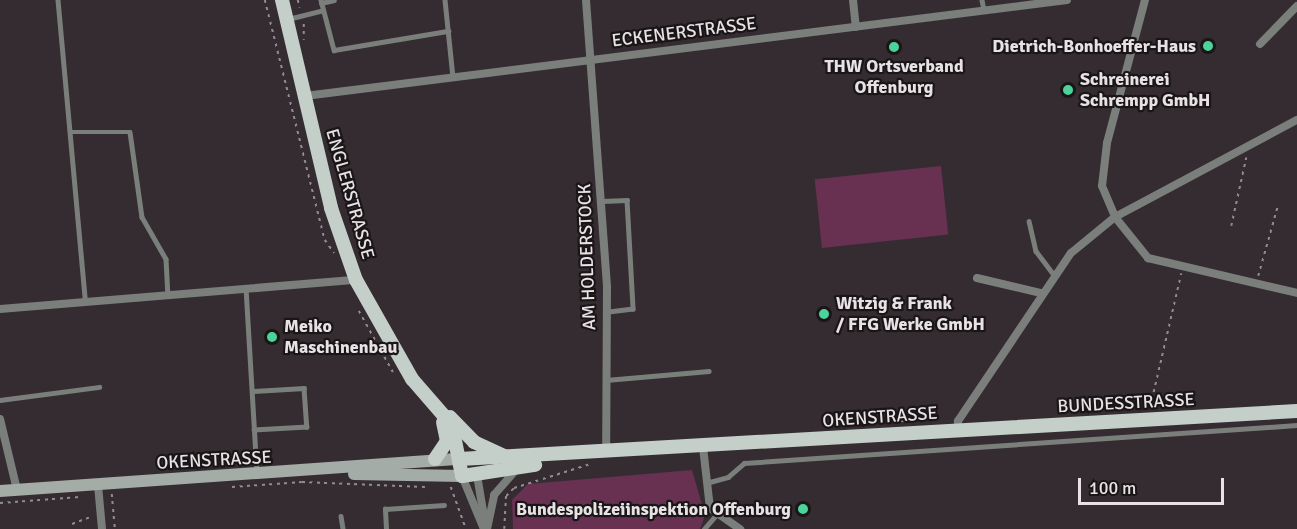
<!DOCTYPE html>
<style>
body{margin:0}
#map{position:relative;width:1297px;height:529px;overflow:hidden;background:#352c31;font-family:Signika,sans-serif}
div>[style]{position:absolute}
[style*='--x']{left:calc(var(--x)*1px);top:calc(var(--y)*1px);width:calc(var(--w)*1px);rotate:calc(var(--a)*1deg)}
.green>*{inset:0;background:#683051;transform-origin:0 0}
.path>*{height:1.5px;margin-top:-0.75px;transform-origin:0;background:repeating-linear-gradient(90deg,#928b8f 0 3px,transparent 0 7.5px)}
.lane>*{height:4.5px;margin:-2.25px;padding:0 2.25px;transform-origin:2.25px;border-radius:2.25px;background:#7a7f7c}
.street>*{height:8px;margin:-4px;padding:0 4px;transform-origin:4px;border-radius:4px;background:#7a7f7c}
.secondary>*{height:12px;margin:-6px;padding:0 6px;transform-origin:6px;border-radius:6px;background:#a4aca7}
.primary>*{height:14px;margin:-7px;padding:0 7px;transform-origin:7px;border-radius:7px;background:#c4cfc9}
.dots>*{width:16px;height:16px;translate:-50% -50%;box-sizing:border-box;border:3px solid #1a1618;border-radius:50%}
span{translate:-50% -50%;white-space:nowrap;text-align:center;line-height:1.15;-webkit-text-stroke:4.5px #1a1618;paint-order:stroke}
.street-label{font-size:18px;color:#e8e2e5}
.poi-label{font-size:18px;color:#e8e2e5;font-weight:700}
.right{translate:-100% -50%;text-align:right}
.left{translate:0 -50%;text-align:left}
.scale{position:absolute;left:1078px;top:478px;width:146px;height:27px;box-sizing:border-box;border:3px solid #e8e2e5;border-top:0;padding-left:8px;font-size:18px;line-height:21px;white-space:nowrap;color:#e8e2e5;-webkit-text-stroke:4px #1a1618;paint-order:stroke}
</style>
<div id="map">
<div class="green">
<i style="left:941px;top:166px;width:69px;height:127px;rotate:84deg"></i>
<i style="clip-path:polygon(692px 470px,705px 515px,700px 529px,513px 529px,512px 500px,528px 484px)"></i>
</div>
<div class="path">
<i style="--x:265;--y:0;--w:247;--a:76"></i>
<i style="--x:325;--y:240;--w:16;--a:55"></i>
<i style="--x:298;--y:0;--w:8;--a:76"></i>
<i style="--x:304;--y:24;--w:16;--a:90"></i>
<i style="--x:1231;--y:226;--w:70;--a:-77.6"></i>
<i style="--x:1258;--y:276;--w:74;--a:-74.3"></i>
<i style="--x:359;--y:311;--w:70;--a:60.9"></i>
<i style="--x:1150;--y:407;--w:137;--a:-76.9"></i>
<i style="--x:849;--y:424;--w:55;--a:-3.1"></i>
<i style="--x:232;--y:487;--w:70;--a:-4.1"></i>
<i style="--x:302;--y:482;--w:123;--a:2.3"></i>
<i style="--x:451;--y:487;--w:45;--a:70.3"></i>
<i style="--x:112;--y:494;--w:35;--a:85"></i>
<i style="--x:0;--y:503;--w:80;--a:-4.3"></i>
<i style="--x:72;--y:524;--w:22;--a:-21"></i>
<i style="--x:504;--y:529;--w:33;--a:-87"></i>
<i style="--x:506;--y:496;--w:11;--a:-45"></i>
<i style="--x:514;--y:488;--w:80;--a:-17.5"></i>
</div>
<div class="lane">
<i style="--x:58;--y:0;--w:300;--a:84.8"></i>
<i style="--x:321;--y:0;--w:52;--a:75.4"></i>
<i style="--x:334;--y:50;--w:116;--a:-9.5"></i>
<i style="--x:445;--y:0;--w:78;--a:84.1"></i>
<i style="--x:982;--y:0;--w:10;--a:79"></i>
<i style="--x:321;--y:3;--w:13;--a:-13"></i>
<i style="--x:288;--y:19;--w:36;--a:-14"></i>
<i style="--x:72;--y:132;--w:58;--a:0"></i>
<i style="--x:130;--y:132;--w:86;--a:82"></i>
<i style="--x:142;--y:217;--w:48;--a:60.3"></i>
<i style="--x:166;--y:259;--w:33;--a:87"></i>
<i style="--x:602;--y:201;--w:25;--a:-2"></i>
<i style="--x:627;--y:200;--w:109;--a:86.8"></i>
<i style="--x:633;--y:309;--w:26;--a:173"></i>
<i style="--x:1029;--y:221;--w:31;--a:77"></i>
<i style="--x:1036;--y:251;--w:30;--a:53"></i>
<i style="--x:246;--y:288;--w:183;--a:86.6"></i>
<i style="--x:606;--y:380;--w:103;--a:-5"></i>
<i style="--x:252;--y:391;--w:52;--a:-3.3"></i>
<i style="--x:304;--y:388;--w:39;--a:86"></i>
<i style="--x:307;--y:427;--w:53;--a:176.8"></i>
<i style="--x:0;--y:400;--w:100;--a:-7.5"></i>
<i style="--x:706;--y:483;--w:23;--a:-15"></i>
<i style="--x:728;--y:477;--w:21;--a:-41"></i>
<i style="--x:744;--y:463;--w:554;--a:-3.93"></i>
<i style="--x:341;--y:516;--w:13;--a:81"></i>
<i style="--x:386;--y:529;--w:20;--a:-93"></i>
<i style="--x:385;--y:509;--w:59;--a:-3.9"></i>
<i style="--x:704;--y:529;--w:18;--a:-49"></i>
</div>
<div class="street">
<i style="--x:586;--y:0;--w:288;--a:85.8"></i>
<i style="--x:607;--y:287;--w:166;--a:90.3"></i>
<i style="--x:853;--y:0;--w:27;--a:84"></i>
<i style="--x:1145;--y:0;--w:148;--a:104.9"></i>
<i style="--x:1107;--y:143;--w:43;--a:96.6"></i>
<i style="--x:1102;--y:186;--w:34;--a:67"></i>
<i style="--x:1115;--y:217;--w:53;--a:51.2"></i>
<i style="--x:1148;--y:258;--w:153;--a:13.2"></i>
<i style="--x:1260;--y:44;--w:53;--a:-45.8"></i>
<i style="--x:305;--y:96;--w:768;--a:-7.18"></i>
<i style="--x:977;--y:278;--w:66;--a:13.2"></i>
<i style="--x:0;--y:309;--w:357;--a:-4.7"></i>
<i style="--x:0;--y:419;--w:73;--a:76.5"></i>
<i style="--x:958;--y:430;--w:9;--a:-90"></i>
<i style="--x:958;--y:421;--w:202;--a:-56.1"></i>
<i style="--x:1071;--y:253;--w:57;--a:-39.3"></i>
<i style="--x:1115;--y:217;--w:206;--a:-28.1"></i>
<i style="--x:703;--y:447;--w:61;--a:83.5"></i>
<i style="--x:710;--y:508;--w:37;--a:35"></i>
<i style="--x:477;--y:475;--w:49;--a:80.5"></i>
<i style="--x:462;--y:476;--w:57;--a:67.5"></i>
<i style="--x:98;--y:485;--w:44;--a:84.8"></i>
<i style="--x:487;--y:529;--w:35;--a:-78"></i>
<i style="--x:494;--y:495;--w:33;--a:-49"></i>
</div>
<div class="secondary">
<i style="--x:354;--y:474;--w:108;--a:1.1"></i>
<i style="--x:0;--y:491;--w:461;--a:-4"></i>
</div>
<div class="primary">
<i style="--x:282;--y:0;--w:214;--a:76.7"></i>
<i style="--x:331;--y:208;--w:76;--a:70.9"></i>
<i style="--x:356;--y:280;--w:114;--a:60.5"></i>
<i style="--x:412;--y:379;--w:61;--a:49"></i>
<i style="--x:452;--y:425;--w:52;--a:78.9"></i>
<i style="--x:462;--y:476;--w:74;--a:-8.6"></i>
<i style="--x:450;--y:417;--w:35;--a:46"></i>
<i style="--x:474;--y:442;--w:38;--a:25"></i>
<i style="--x:435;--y:459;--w:22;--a:-56"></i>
<i style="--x:447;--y:441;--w:19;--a:-102"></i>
<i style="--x:460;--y:459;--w:838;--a:-3.28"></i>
</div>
<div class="dots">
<i style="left:1208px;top:46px;background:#4cd39b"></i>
<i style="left:894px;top:47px;background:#4cd39b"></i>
<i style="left:1068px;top:90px;background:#4cd39b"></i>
<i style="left:824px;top:314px;background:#4cd39b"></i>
<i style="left:272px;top:337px;background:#4cd39b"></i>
<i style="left:803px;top:509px;background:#4cd39b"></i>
</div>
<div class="street-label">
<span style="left:684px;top:32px;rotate:-7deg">ECKENERSTRASSE</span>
<span style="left:350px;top:194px;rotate:74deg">ENGLERSTRASSE</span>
<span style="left:587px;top:257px;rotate:-92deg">AM HOLDERSTOCK</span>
<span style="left:1126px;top:403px;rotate:-3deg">BUNDESSTRASSE</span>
<span style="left:880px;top:417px;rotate:-4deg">OKENSTRASSE</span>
<span style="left:214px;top:460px;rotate:-3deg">OKENSTRASSE</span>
</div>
<div class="poi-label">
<span class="right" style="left:1196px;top:46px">Dietrich-Bonhoeffer-Haus</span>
<span style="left:894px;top:77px">THW Ortsverband<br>Offenburg</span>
<span class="left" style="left:1080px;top:90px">Schreinerei<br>Schrempp GmbH</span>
<span class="left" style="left:836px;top:314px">Witzig &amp; Frank<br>/ FFG Werke GmbH</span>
<span class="left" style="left:284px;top:337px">Meiko<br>Maschinenbau</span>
<span class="right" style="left:791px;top:509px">Bundespolizeiinspektion Offenburg</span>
</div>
<div class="scale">100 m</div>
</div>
